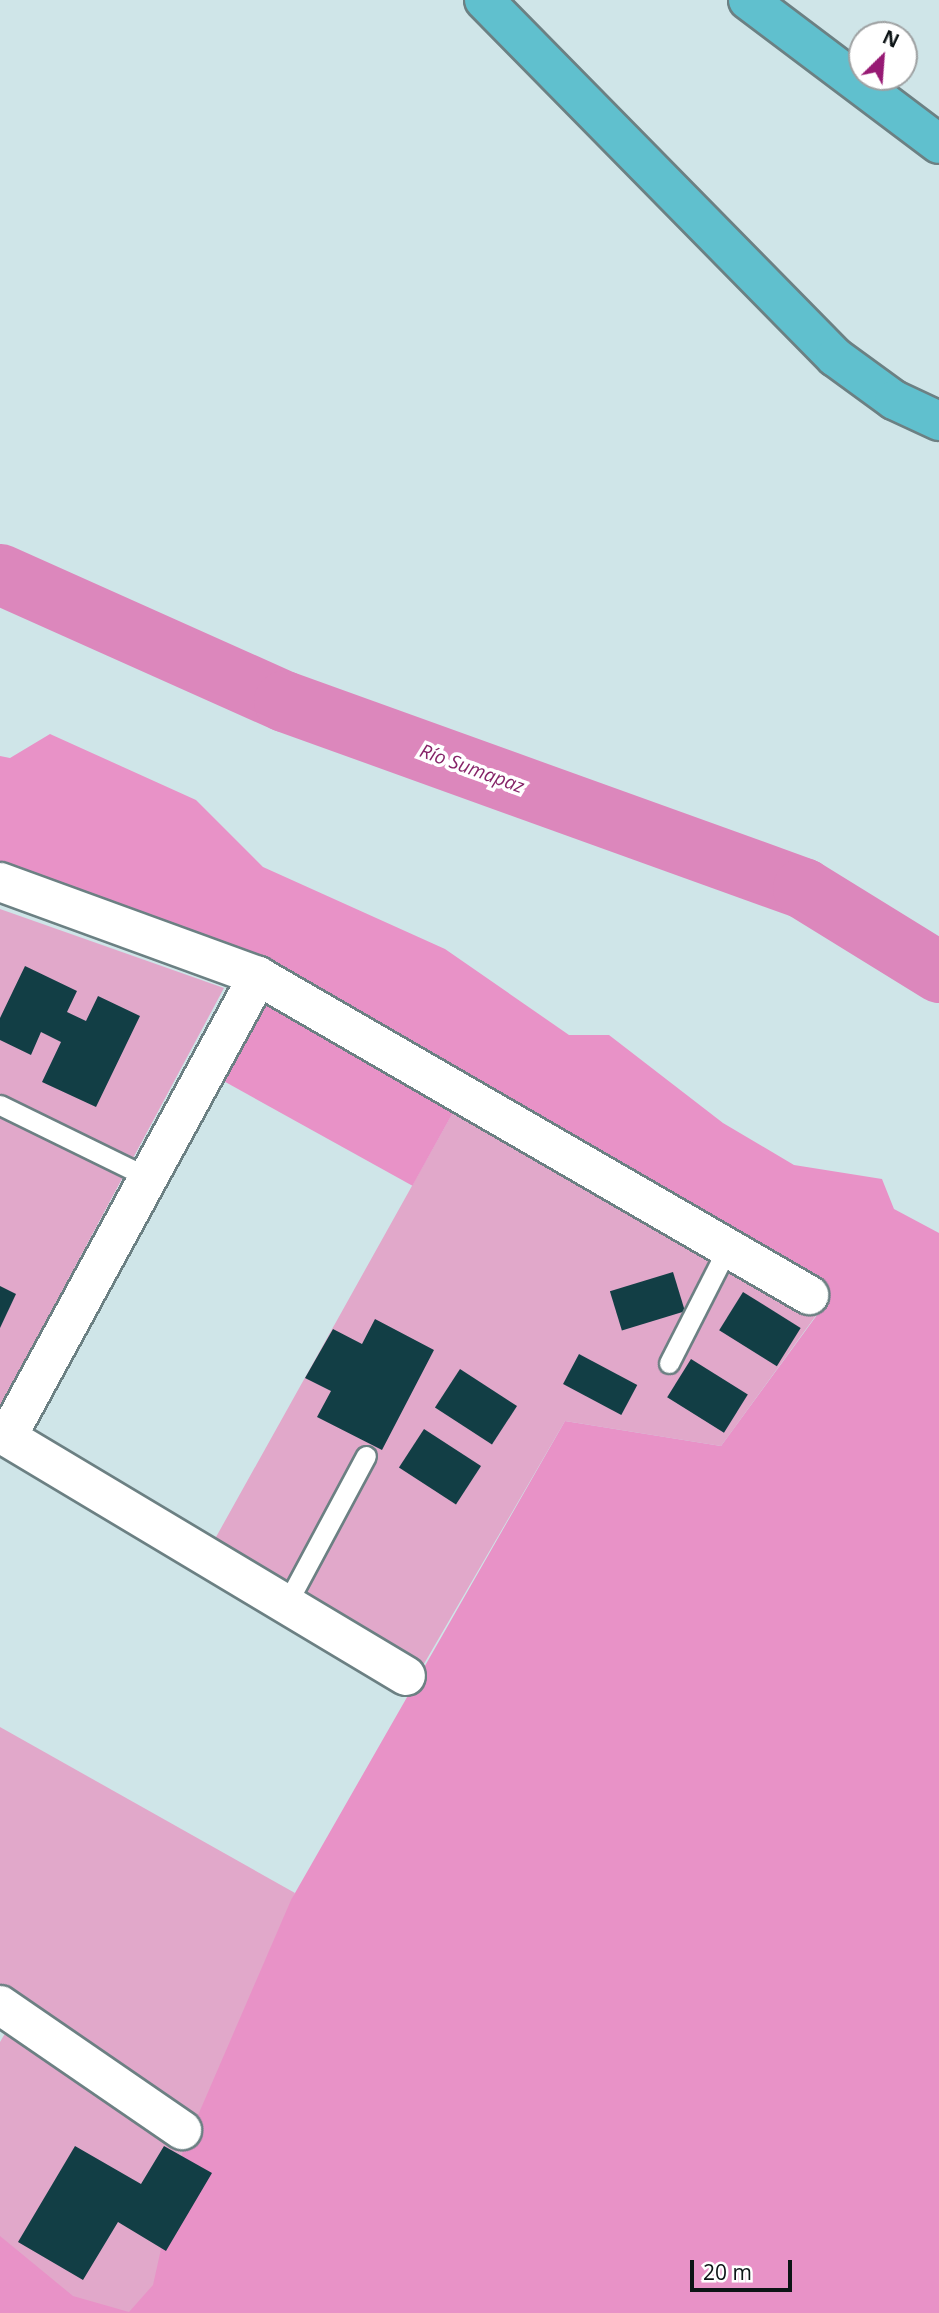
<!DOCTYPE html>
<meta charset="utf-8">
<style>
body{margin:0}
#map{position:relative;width:939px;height:2313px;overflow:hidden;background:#cfe5e8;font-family:"Open Sans",sans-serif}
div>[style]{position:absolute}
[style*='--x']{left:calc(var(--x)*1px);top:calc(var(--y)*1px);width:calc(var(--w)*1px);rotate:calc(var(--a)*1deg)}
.green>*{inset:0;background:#e1a8ca}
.forest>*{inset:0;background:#e892c7;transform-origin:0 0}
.river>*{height:61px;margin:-30.5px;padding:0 30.5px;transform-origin:30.5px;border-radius:30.5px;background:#dc87bc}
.building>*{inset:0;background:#123e45;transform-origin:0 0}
.roads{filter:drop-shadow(2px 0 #6c8083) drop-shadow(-2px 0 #6c8083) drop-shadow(0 2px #6c8083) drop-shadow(0 -2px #6c8083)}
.service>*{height:19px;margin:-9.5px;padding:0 9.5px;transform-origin:9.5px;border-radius:9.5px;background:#fff}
.minor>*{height:38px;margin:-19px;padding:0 19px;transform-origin:19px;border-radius:19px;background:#fff}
.trunk>*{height:38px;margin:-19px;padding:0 19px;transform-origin:19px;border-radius:19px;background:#60c0ce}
span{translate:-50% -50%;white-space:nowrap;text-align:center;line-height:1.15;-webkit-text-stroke:7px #fff;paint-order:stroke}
.water-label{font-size:19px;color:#862468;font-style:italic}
.north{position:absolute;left:848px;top:21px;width:70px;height:70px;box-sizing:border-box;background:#fff;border:2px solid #9ea1a2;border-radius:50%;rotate:25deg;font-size:19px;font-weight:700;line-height:28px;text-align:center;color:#0d1416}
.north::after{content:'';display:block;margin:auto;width:24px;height:32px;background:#971a74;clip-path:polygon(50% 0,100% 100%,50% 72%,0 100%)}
.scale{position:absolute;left:690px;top:2260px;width:102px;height:32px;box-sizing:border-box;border:4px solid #0d1416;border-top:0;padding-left:9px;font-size:21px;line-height:24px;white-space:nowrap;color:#0d1416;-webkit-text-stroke:5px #fff;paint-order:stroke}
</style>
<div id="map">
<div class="green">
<i style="clip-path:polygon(0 909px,224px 988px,0 1407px)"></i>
<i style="clip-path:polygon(456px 1107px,817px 1314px,721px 1446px,565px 1421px,421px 1669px,211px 1546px)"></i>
<i style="clip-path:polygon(0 1727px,295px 1893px,198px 2123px,0 1985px)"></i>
<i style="clip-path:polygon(7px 2030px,236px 2186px,131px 2313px,0 2313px,0 2042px)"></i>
</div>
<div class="forest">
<i style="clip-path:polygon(50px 734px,196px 800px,263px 867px,445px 949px,569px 1035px,609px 1035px,723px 1123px,794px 1165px,882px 1179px,894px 1209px,939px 1233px,939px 2313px,0 2313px,0 2236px,73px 2296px,129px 2312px,153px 2285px,183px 2150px,291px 1900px,565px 1421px,721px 1446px,828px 1300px,259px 968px,0 872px,0 756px,10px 758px)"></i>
<i style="left:265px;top:1000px;width:219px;height:91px;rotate:29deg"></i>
</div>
<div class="river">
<i style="--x:0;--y:574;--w:311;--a:24.1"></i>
<i style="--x:284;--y:701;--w:552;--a:19.81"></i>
<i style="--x:803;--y:888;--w:160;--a:31.7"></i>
</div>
<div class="building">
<i style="clip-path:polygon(25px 966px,77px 991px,67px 1012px,86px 1021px,98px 996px,140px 1016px,96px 1107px,42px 1082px,61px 1042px,41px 1032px,31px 1055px,0 1040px,0 1018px)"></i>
<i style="left:673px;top:1272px;width:41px;height:66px;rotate:73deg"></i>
<i style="clip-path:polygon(0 1286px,16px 1294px,0 1328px)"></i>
<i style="left:743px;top:1292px;width:68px;height:45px;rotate:32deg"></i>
<i style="clip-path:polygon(375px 1319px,434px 1350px,382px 1450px,317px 1417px,331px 1391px,305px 1378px,333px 1329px,362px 1344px)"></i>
<i style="left:579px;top:1354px;width:66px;height:34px;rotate:28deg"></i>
<i style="left:691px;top:1359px;width:67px;height:45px;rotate:32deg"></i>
<i style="left:460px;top:1369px;width:68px;height:46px;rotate:33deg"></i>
<i style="left:424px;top:1429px;width:68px;height:46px;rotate:33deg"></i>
<i style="clip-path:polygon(75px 2146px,141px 2184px,164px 2146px,212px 2173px,166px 2251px,118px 2222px,83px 2280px,18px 2242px)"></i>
</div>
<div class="roads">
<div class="service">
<i style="--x:0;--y:1105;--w:168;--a:26.1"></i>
<i style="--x:669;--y:1363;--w:130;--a:-63"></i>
<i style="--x:286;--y:1605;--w:169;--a:-61.8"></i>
</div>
<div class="minor">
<i style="--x:0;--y:882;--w:275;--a:20"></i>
<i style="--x:258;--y:976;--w:637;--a:30.07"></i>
<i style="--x:0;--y:1433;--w:473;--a:30.9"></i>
<i style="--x:7;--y:1437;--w:525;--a:-61.43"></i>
<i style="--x:0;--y:2005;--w:221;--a:34.5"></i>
</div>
<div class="trunk">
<i style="--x:484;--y:0;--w:501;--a:45.49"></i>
<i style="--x:835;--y:357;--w:73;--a:36.1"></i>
<i style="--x:894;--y:400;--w:50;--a:25"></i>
<i style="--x:748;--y:0;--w:239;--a:37"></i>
</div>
</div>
<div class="water-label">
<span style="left:472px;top:769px;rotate:20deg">Río Sumapaz</span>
</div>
<div class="north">N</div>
<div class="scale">20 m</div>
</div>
